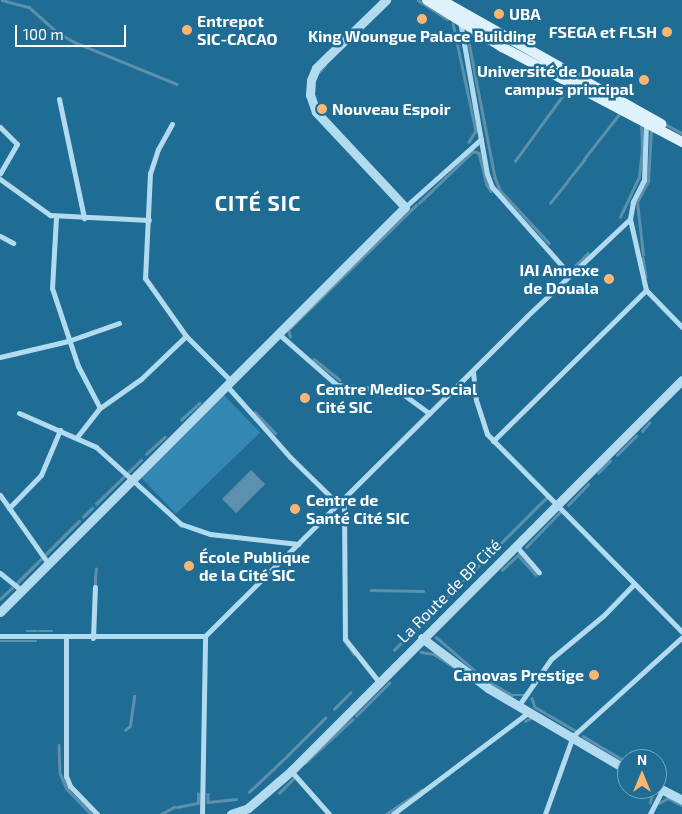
<!DOCTYPE html>
<meta charset="utf-8">
<style>
body{margin:0}
#map{position:relative;width:682px;height:814px;overflow:hidden;background:#1f6c95;font-family:"Exo 2",sans-serif}
div>[style]{position:absolute}
[style*='--x']{left:calc(var(--x)*1px);top:calc(var(--y)*1px);width:calc(var(--w)*1px);rotate:calc(var(--a)*1deg)}
.green>*{inset:0;background:#3388b3;transform-origin:0 0}
.water>*{inset:0;background:#5d90ab;transform-origin:0 0}
.stream>*{height:2.5px;margin:-1.25px;padding:0 1.25px;transform-origin:1.25px;border-radius:1.25px;background:#5d90ab}
.minor>*{height:5px;margin:-2.5px;padding:0 2.5px;transform-origin:2.5px;border-radius:2.5px;background:#b2dbef}
.tertiary>*{height:9px;margin:-4.5px;padding:0 4.5px;transform-origin:4.5px;border-radius:4.5px;background:#b2dbef}
.secondary>*{height:10px;margin:-5px;padding:0 5px;transform-origin:5px;border-radius:5px;background:#dff1fb}
.dots>*{width:14px;height:14px;translate:-50% -50%;box-sizing:border-box;border:2px solid #1f6c95;border-radius:50%}
span{translate:-50% -50%;white-space:nowrap;text-align:center;line-height:1.15;-webkit-text-stroke:5px #1f6c95;paint-order:stroke}
.poi-label{font-size:16px;color:#fff;font-weight:700}
.left{translate:0 -50%;text-align:left}
.right{translate:-100% -50%;text-align:right}
.street-label{font-size:16px;color:#fff}
.district-label{font-size:21px;color:#fff;font-weight:700;letter-spacing:1px}
.north{position:absolute;left:617px;top:749px;width:50px;height:50px;box-sizing:border-box;background:#1f6c95;border:1px solid #79a7bf;border-radius:50%;rotate:0deg;font-size:14px;font-weight:700;line-height:20px;text-align:center;color:#fff}
.north::after{content:'';display:block;margin:auto;width:18px;height:22px;background:#fdb672;clip-path:polygon(50% 0,100% 100%,50% 72%,0 100%)}
.scale{position:absolute;left:15px;top:25px;width:111px;height:22px;box-sizing:border-box;border:2px solid #fff;border-top:0;padding-left:6px;font-size:15px;line-height:18px;white-space:nowrap;color:#fff;-webkit-text-stroke:4px #1f6c95;paint-order:stroke}
</style>
<div id="map">
<div class="green">
<i style="left:224px;top:395px;width:52px;height:117px;rotate:46deg"></i>
</div>
<div class="water">
<i style="left:251px;top:470px;width:20px;height:41px;rotate:45deg"></i>
</div>
<div class="stream">
<i style="--x:2;--y:0;--w:28;--a:15"></i>
<i style="--x:29;--y:7;--w:38;--a:42"></i>
<i style="--x:57;--y:32;--w:20;--a:30"></i>
<i style="--x:74;--y:42;--w:111;--a:22.2"></i>
<i style="--x:418;--y:0;--w:35;--a:33"></i>
<i style="--x:453;--y:23;--w:110;--a:78"></i>
<i style="--x:476;--y:131;--w:13;--a:122"></i>
<i style="--x:488;--y:44;--w:24;--a:-150"></i>
<i style="--x:467;--y:32;--w:148;--a:79.1"></i>
<i style="--x:495;--y:177;--w:14;--a:69"></i>
<i style="--x:500;--y:190;--w:72;--a:47.2"></i>
<i style="--x:319;--y:72;--w:9;--a:-49"></i>
<i style="--x:663;--y:123;--w:21;--a:28"></i>
<i style="--x:584;--y:159;--w:58;--a:-52"></i>
<i style="--x:515;--y:161;--w:92;--a:-53.9"></i>
<i style="--x:568;--y:180;--w:26;--a:-51"></i>
<i style="--x:487;--y:185;--w:7;--a:56"></i>
<i style="--x:419;--y:203;--w:75;--a:-43.9"></i>
<i style="--x:473;--y:151;--w:6;--a:18"></i>
<i style="--x:479;--y:153;--w:32;--a:76"></i>
<i style="--x:550;--y:203;--w:27;--a:-51"></i>
<i style="--x:620;--y:217;--w:44;--a:-64.6"></i>
<i style="--x:639;--y:177;--w:27;--a:-84"></i>
<i style="--x:642;--y:150;--w:26;--a:-92"></i>
<i style="--x:643;--y:255;--w:53;--a:-96.5"></i>
<i style="--x:637;--y:202;--w:24;--a:-62"></i>
<i style="--x:648;--y:181;--w:51;--a:-86.6"></i>
<i style="--x:643;--y:258;--w:19;--a:81"></i>
<i style="--x:575;--y:266;--w:18;--a:-45"></i>
<i style="--x:290;--y:337;--w:7;--a:-106"></i>
<i style="--x:288;--y:330;--w:179;--a:-44.3"></i>
<i style="--x:314;--y:359;--w:33;--a:39"></i>
<i style="--x:404;--y:387;--w:20;--a:24"></i>
<i style="--x:255;--y:412;--w:29;--a:46"></i>
<i style="--x:181;--y:420;--w:25;--a:-43"></i>
<i style="--x:642;--y:431;--w:11;--a:-49"></i>
<i style="--x:146;--y:454;--w:25;--a:-42"></i>
<i style="--x:617;--y:455;--w:27;--a:-45"></i>
<i style="--x:598;--y:473;--w:17;--a:-45"></i>
<i style="--x:96;--y:504;--w:63;--a:-44.4"></i>
<i style="--x:568;--y:505;--w:29;--a:-46"></i>
<i style="--x:530;--y:514;--w:24;--a:-45"></i>
<i style="--x:83;--y:517;--w:13;--a:-45"></i>
<i style="--x:526;--y:547;--w:50;--a:-45.8"></i>
<i style="--x:45;--y:555;--w:48;--a:-45"></i>
<i style="--x:519;--y:556;--w:25;--a:48"></i>
<i style="--x:502;--y:570;--w:26;--a:-43"></i>
<i style="--x:95;--y:577;--w:8;--a:-83"></i>
<i style="--x:17;--y:583;--w:35;--a:-45"></i>
<i style="--x:95;--y:586;--w:8;--a:-90"></i>
<i style="--x:371;--y:590;--w:52;--a:1.1"></i>
<i style="--x:0;--y:599;--w:16;--a:-43"></i>
<i style="--x:27;--y:631;--w:10;--a:0"></i>
<i style="--x:39;--y:631;--w:13;--a:0"></i>
<i style="--x:436;--y:637;--w:66;--a:40.7"></i>
<i style="--x:486;--y:680;--w:30;--a:30"></i>
<i style="--x:512;--y:695;--w:12;--a:0"></i>
<i style="--x:344;--y:640;--w:17;--a:54"></i>
<i style="--x:0;--y:641;--w:36;--a:0"></i>
<i style="--x:394;--y:650;--w:190;--a:-45"></i>
<i style="--x:421;--y:652;--w:13;--a:9"></i>
<i style="--x:434;--y:654;--w:24;--a:33"></i>
<i style="--x:532;--y:698;--w:9;--a:72"></i>
<i style="--x:535;--y:707;--w:48;--a:30.3"></i>
<i style="--x:334;--y:709;--w:23;--a:-45"></i>
<i style="--x:356;--y:716;--w:47;--a:-45"></i>
<i style="--x:525;--y:721;--w:9;--a:-27"></i>
<i style="--x:343;--y:728;--w:13;--a:-42"></i>
<i style="--x:125;--y:730;--w:6;--a:-39"></i>
<i style="--x:130;--y:726;--w:30;--a:-82"></i>
<i style="--x:583;--y:736;--w:51;--a:30.6"></i>
<i style="--x:59;--y:745;--w:26;--a:88"></i>
<i style="--x:287;--y:756;--w:54;--a:-45"></i>
<i style="--x:305;--y:763;--w:50;--a:-42.6"></i>
<i style="--x:60;--y:773;--w:17;--a:66"></i>
<i style="--x:67;--y:789;--w:35;--a:46"></i>
<i style="--x:249;--y:792;--w:50;--a:-43.4"></i>
<i style="--x:279;--y:793;--w:21;--a:-45"></i>
<i style="--x:208;--y:794;--w:8;--a:90"></i>
<i style="--x:208;--y:802;--w:28;--a:-6"></i>
<i style="--x:650;--y:803;--w:14;--a:-78"></i>
<i style="--x:659;--y:803;--w:10;--a:-29"></i>
<i style="--x:668;--y:798;--w:16;--a:27"></i>
<i style="--x:177;--y:807;--w:21;--a:-11"></i>
<i style="--x:198;--y:803;--w:9;--a:-90"></i>
<i style="--x:161;--y:814;--w:15;--a:-28"></i>
<i style="--x:386;--y:814;--w:43;--a:-33.7"></i>
</div>
<div class="minor">
<i style="--x:460;--y:21;--w:155;--a:80"></i>
<i style="--x:487;--y:174;--w:14;--a:69"></i>
<i style="--x:492;--y:187;--w:118;--a:48.4"></i>
<i style="--x:59;--y:99;--w:122;--a:78.1"></i>
<i style="--x:172;--y:124;--w:29;--a:119"></i>
<i style="--x:158;--y:149;--w:25;--a:108"></i>
<i style="--x:150;--y:173;--w:105;--a:92.7"></i>
<i style="--x:145;--y:278;--w:71;--a:54.7"></i>
<i style="--x:186;--y:336;--w:64;--a:45"></i>
<i style="--x:646;--y:124;--w:56;--a:92"></i>
<i style="--x:644;--y:180;--w:25;--a:117"></i>
<i style="--x:633;--y:202;--w:17;--a:100"></i>
<i style="--x:630;--y:219;--w:73;--a:77.3"></i>
<i style="--x:646;--y:290;--w:52;--a:45.8"></i>
<i style="--x:0;--y:127;--w:24;--a:45"></i>
<i style="--x:17;--y:144;--w:34;--a:120"></i>
<i style="--x:0;--y:179;--w:62;--a:35.8"></i>
<i style="--x:50;--y:215;--w:99;--a:2.9"></i>
<i style="--x:405;--y:207;--w:102;--a:-41.8"></i>
<i style="--x:56;--y:217;--w:71;--a:93.2"></i>
<i style="--x:52;--y:288;--w:82;--a:71.6"></i>
<i style="--x:78;--y:366;--w:47;--a:62.4"></i>
<i style="--x:0;--y:236;--w:15;--a:28"></i>
<i style="--x:280;--y:335;--w:76;--a:41.3"></i>
<i style="--x:337;--y:385;--w:63;--a:6.3"></i>
<i style="--x:400;--y:392;--w:36;--a:36"></i>
<i style="--x:0;--y:357;--w:70;--a:-13.2"></i>
<i style="--x:68;--y:341;--w:54;--a:-19.4"></i>
<i style="--x:473;--y:372;--w:28;--a:84"></i>
<i style="--x:476;--y:400;--w:36;--a:72"></i>
<i style="--x:487;--y:434;--w:278;--a:45.4"></i>
<i style="--x:227;--y:386;--w:95;--a:48.4"></i>
<i style="--x:290;--y:457;--w:69;--a:44.4"></i>
<i style="--x:19;--y:413;--w:84;--a:23.8"></i>
<i style="--x:96;--y:447;--w:115;--a:42.2"></i>
<i style="--x:181;--y:524;--w:31;--a:19"></i>
<i style="--x:210;--y:534;--w:89;--a:6.5"></i>
<i style="--x:77;--y:437;--w:37;--a:-52"></i>
<i style="--x:100;--y:408;--w:50;--a:-35.3"></i>
<i style="--x:141;--y:379;--w:62;--a:-43.7"></i>
<i style="--x:493;--y:441;--w:215;--a:-44.6"></i>
<i style="--x:0;--y:495;--w:83;--a:54.8"></i>
<i style="--x:344;--y:501;--w:138;--a:89.6"></i>
<i style="--x:345;--y:639;--w:55;--a:51.7"></i>
<i style="--x:9;--y:508;--w:46;--a:-45.9"></i>
<i style="--x:41;--y:475;--w:49;--a:-67.1"></i>
<i style="--x:516;--y:546;--w:35;--a:49"></i>
<i style="--x:0;--y:573;--w:27;--a:39"></i>
<i style="--x:0;--y:636;--w:205;--a:0"></i>
<i style="--x:205;--y:636;--w:454;--a:-44.8"></i>
<i style="--x:527;--y:316;--w:141;--a:-43.3"></i>
<i style="--x:66;--y:638;--w:138;--a:90"></i>
<i style="--x:66;--y:776;--w:11;--a:68"></i>
<i style="--x:70;--y:786;--w:39;--a:46"></i>
<i style="--x:93;--y:638;--w:51;--a:-87.8"></i>
<i style="--x:519;--y:705;--w:56;--a:-55.2"></i>
<i style="--x:551;--y:659;--w:67;--a:-39.6"></i>
<i style="--x:603;--y:616;--w:45;--a:-45.9"></i>
<i style="--x:291;--y:771;--w:57;--a:48.5"></i>
<i style="--x:202;--y:814;--w:178;--a:-89"></i>
<i style="--x:393;--y:814;--w:170;--a:-36.9"></i>
<i style="--x:545;--y:814;--w:83;--a:-70.3"></i>
<i style="--x:573;--y:736;--w:147;--a:-42.2"></i>
<i style="--x:650;--y:814;--w:27;--a:-63"></i>
</div>
<div class="tertiary">
<i style="--x:0;--y:612;--w:573;--a:-45"></i>
<i style="--x:405;--y:207;--w:130;--a:-133.1"></i>
<i style="--x:316;--y:112;--w:18;--a:-109"></i>
<i style="--x:310;--y:95;--w:15;--a:-86"></i>
<i style="--x:311;--y:80;--w:13;--a:-67"></i>
<i style="--x:316;--y:68;--w:98;--a:-44.2"></i>
<i style="--x:422;--y:638;--w:83;--a:37.1"></i>
<i style="--x:488;--y:688;--w:161;--a:30.5"></i>
<i style="--x:657;--y:787;--w:28;--a:27"></i>
<i style="--x:231;--y:814;--w:18;--a:-19"></i>
<i style="--x:248;--y:808;--w:57;--a:-40.7"></i>
<i style="--x:291;--y:771;--w:553;--a:-45"></i>
</div>
<div class="secondary">
<i style="--x:427;--y:0;--w:89;--a:32.1"></i>
<i style="--x:502;--y:47;--w:204;--a:27.8"></i>
<i style="--x:441;--y:0;--w:253;--a:29.4"></i>
</div>
<div class="dots">
<i style="left:499px;top:14px;background:#fdb672"></i>
<i style="left:422px;top:19px;background:#fdb672"></i>
<i style="left:187px;top:30px;background:#fdb672"></i>
<i style="left:667px;top:32px;background:#fdb672"></i>
<i style="left:644px;top:80px;background:#fdb672"></i>
<i style="left:322px;top:109px;background:#fdb672"></i>
<i style="left:609px;top:279px;background:#fdb672"></i>
<i style="left:305px;top:398px;background:#fdb672"></i>
<i style="left:295px;top:509px;background:#fdb672"></i>
<i style="left:189px;top:566px;background:#fdb672"></i>
<i style="left:594px;top:675px;background:#fdb672"></i>
</div>
<div class="poi-label">
<span class="left" style="left:509px;top:14px">UBA</span>
<span class="left" style="left:197px;top:30px">Entrepot<br>SIC-CACAO</span>
<span class="right" style="left:657px;top:32px">FSEGA et FLSH</span>
<span style="left:422px;top:36px">King Woungue Palace Building</span>
<span class="right" style="left:634px;top:80px">Université de Douala<br>campus principal</span>
<span class="left" style="left:332px;top:109px">Nouveau Espoir</span>
<span class="right" style="left:599px;top:279px">IAI Annexe<br>de Douala</span>
<span class="left" style="left:316px;top:398px">Centre Medico-Social<br>Cité SIC</span>
<span class="left" style="left:306px;top:509px">Centre de<br>Santé Cité SIC</span>
<span class="left" style="left:199px;top:566px">École Publique<br>de la Cité SIC</span>
<span class="right" style="left:584px;top:675px">Canovas Prestige</span>
</div>
<div class="street-label">
<span style="left:449px;top:591px;rotate:-45deg">La Route de BP Cité</span>
</div>
<div class="district-label">
<span style="left:258px;top:203px">CITÉ SIC</span>
</div>
<div class="north">N</div>
<div class="scale">100 m</div>
</div>
